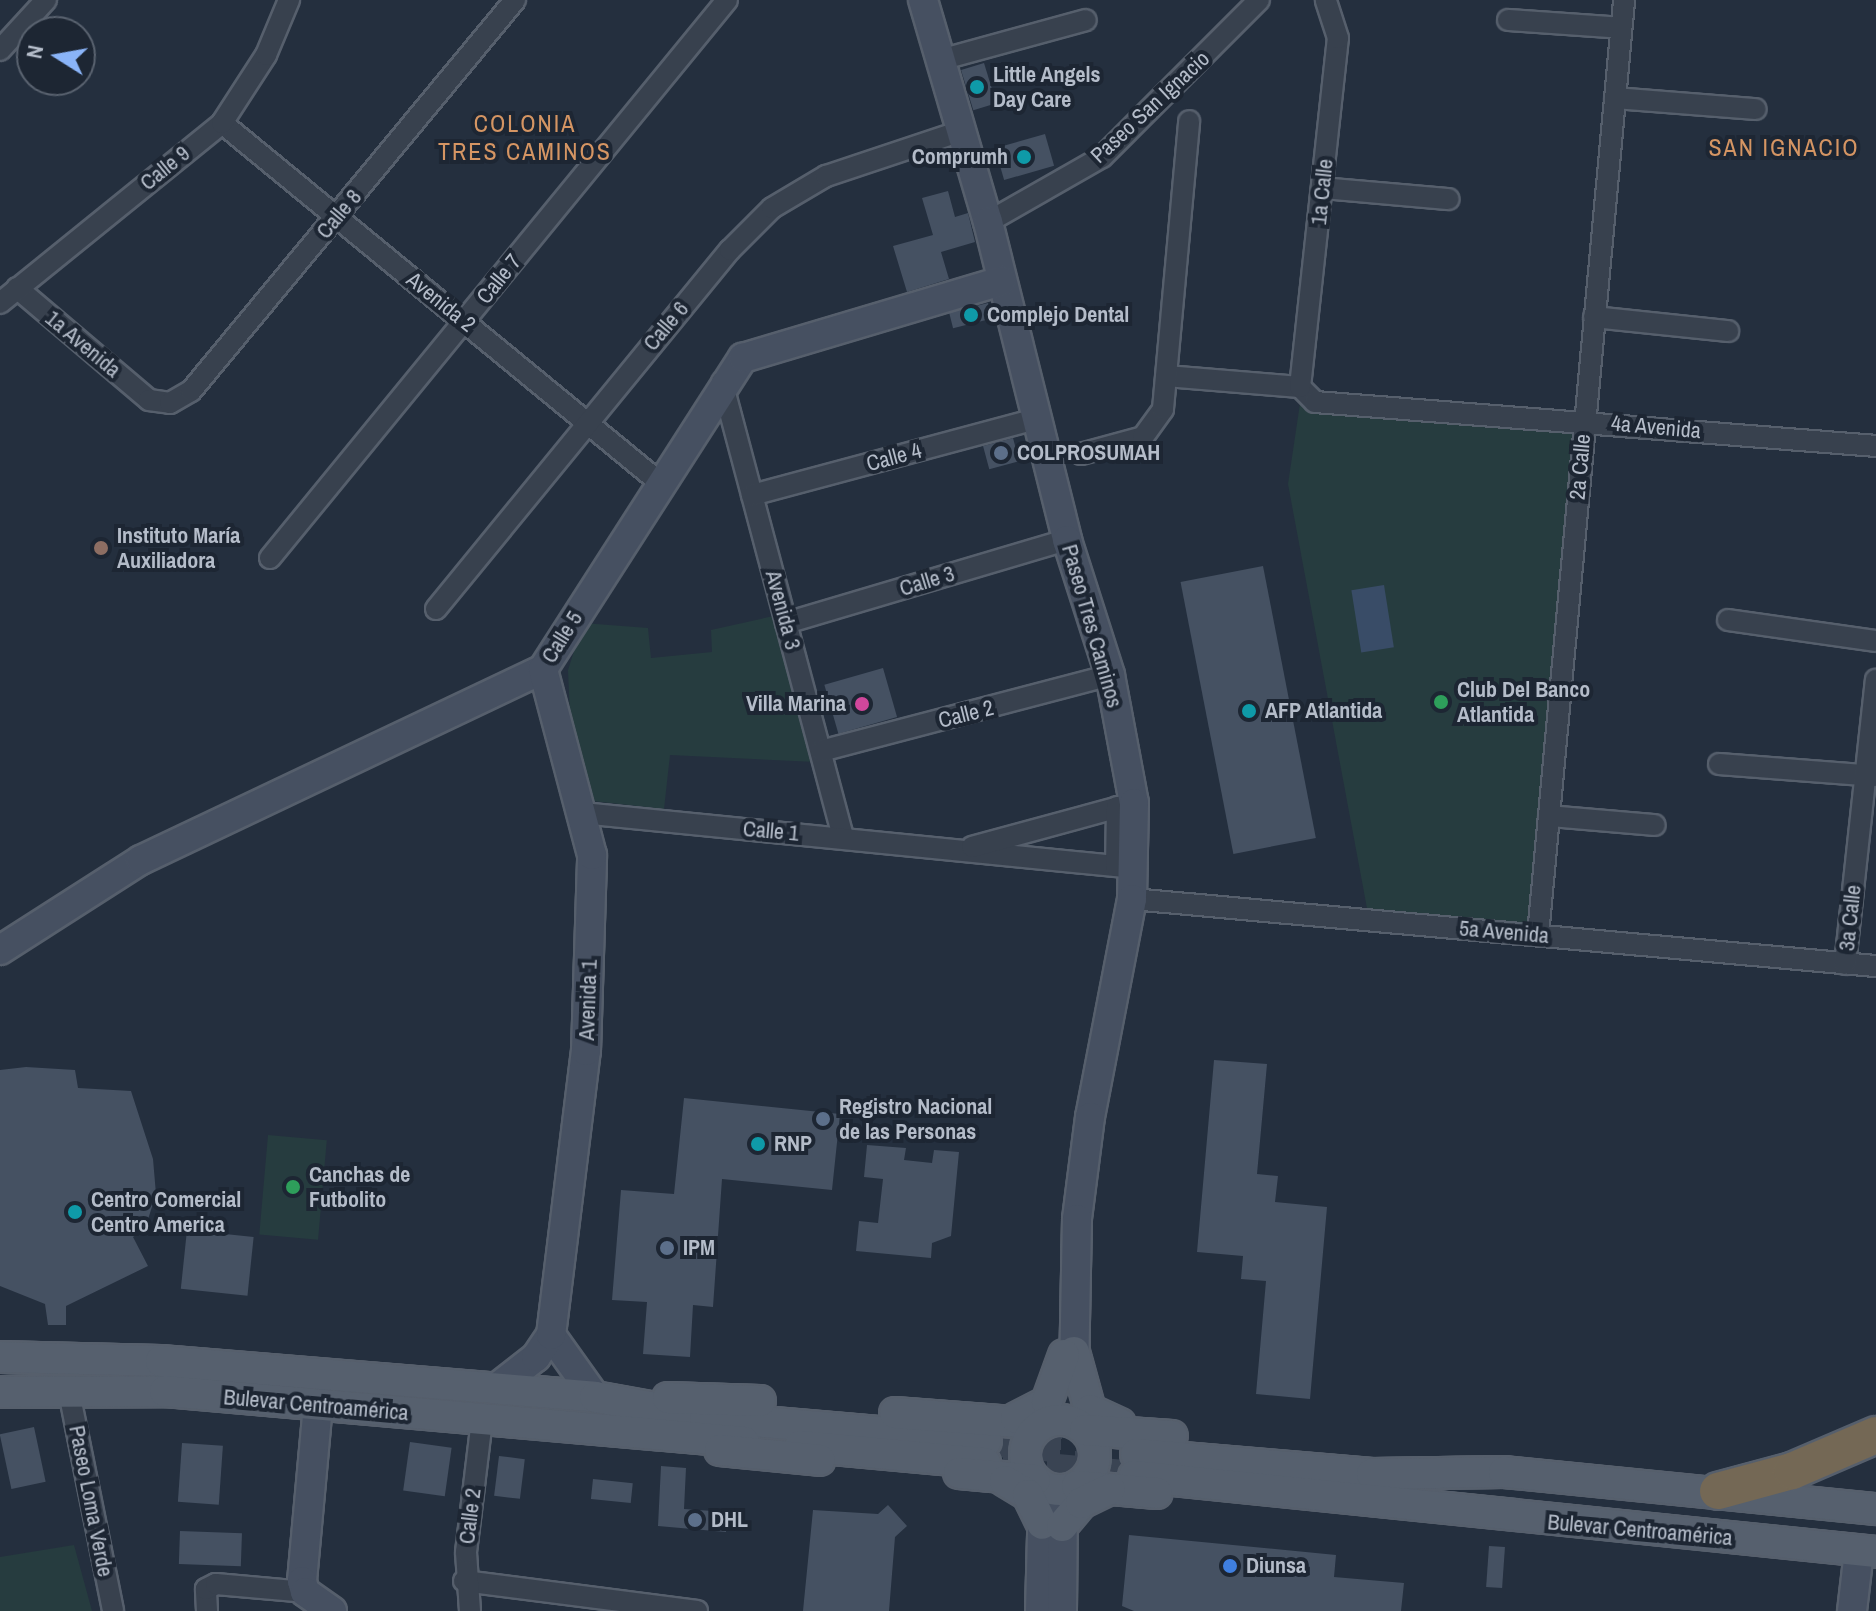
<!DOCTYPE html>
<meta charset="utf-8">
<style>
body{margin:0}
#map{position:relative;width:1876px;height:1611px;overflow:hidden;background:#242f3e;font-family:"Archivo Narrow",sans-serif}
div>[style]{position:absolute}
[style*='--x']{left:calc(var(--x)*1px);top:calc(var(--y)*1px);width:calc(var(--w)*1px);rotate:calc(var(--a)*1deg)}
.green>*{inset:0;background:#263c3f;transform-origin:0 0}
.water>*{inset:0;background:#394c67;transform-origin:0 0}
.building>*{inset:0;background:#455162;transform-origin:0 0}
.primary-tunnel>*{height:30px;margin-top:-15px;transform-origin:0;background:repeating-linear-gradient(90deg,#3a4453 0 30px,transparent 0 45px)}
.roads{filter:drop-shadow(2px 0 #565f6c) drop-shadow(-2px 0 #565f6c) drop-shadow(0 2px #565f6c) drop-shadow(0 -2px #565f6c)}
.street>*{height:20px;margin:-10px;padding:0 10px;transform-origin:10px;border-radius:10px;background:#38414e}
.secondary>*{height:28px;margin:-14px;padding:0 14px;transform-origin:14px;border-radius:14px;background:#465061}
.primary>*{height:30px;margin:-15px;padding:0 15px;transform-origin:15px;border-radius:15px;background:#56606e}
.primary>.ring{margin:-15px;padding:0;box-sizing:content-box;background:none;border:30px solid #56606e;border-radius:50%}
.highway>*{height:36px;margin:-18px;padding:0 18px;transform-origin:18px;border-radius:18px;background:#746855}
.dots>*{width:22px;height:22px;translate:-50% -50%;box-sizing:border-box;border:4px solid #1d2633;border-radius:50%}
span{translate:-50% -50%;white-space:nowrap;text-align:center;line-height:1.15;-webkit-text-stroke:8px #1d2633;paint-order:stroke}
.poi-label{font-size:22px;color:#b4bcc9;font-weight:700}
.left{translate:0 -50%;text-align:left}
.right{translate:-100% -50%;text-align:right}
.street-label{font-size:22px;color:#b4bcc9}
.neighbourhood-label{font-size:24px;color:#d59563;letter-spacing:2px}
.north{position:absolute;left:16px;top:16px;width:80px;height:80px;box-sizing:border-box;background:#1d2633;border:2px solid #59626f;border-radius:50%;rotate:281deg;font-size:22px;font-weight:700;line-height:32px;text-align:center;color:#b4bcc9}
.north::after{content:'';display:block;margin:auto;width:28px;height:36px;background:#8ab4f8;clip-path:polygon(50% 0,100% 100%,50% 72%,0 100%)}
</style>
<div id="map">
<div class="green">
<i style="clip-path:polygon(1302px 390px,1579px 421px,1534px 934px,1369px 919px,1288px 484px)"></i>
<i style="clip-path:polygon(778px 615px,816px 762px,670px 755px,664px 809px,593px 801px,570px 716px,568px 670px,583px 623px,648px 628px,651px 658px,712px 652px,711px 630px)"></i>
<i style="left:268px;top:1135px;width:59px;height:100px;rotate:5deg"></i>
<i style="clip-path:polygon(74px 1545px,92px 1611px,0 1611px,0 1557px)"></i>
</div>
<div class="water">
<i style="left:1384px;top:585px;width:63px;height:33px;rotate:81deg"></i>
</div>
<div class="building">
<i style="left:984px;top:63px;width:42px;height:24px;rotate:73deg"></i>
<i style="left:1045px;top:134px;width:33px;height:52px;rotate:74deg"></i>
<i style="clip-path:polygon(948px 191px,955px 217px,968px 213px,975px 242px,941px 252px,949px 279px,907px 292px,893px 246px,933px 235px,922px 198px)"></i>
<i style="left:988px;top:303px;width:16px;height:40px;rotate:76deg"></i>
<i style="left:1013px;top:438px;width:24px;height:31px;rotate:75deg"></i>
<i style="left:1263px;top:566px;width:277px;height:84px;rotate:79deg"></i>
<i style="left:883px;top:668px;width:51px;height:61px;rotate:74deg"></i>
<i style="clip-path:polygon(1214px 1060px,1267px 1064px,1257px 1174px,1278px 1176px,1275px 1202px,1327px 1207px,1310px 1399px,1256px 1394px,1266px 1281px,1241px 1279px,1243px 1256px,1197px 1252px)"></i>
<i style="clip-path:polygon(26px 1067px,75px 1070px,78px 1088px,131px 1091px,153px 1159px,156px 1194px,145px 1229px,133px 1237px,148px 1266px,66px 1306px,66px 1325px,48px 1325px,45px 1304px,0 1286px,0 1070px)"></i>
<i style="clip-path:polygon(684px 1098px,840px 1114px,832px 1190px,722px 1179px,713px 1307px,693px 1305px,690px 1357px,643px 1354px,647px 1302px,612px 1300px,621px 1190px,674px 1194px)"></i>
<i style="clip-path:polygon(867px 1145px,906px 1148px,904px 1160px,932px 1163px,934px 1150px,959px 1152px,951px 1236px,932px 1243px,931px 1258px,856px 1251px,859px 1221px,878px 1223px,883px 1179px,864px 1177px)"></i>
<i style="left:187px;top:1230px;width:67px;height:59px;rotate:6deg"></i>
<i style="left:34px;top:1427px;width:56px;height:35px;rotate:78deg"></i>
<i style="left:410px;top:1442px;width:42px;height:49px;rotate:8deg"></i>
<i style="left:182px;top:1443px;width:41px;height:59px;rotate:4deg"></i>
<i style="left:499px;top:1456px;width:26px;height:40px;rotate:7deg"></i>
<i style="clip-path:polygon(661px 1466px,686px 1468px,684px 1509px,727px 1512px,726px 1532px,658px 1526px)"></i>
<i style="left:593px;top:1479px;width:40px;height:20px;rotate:6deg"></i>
<i style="clip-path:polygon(888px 1505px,907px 1526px,895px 1537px,889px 1611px,803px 1611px,813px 1510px,878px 1514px)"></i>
<i style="left:180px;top:1531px;width:62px;height:33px;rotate:2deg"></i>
<i style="clip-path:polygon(1129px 1535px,1336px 1555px,1334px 1577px,1404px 1583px,1401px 1611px,1134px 1611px,1122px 1606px)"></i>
<i style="left:1489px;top:1546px;width:16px;height:41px;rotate:4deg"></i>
</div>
<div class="primary-tunnel">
<i style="--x:986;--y:1441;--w:151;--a:5"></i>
<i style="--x:1002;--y:1464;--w:133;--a:5.2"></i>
</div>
<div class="roads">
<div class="street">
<i style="--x:1508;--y:20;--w:113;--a:4"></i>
<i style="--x:0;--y:50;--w:68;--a:-47.4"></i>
<i style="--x:940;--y:60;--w:151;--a:-15.3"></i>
<i style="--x:1615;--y:98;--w:141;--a:4.5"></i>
<i style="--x:222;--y:123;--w:566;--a:39.4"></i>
<i style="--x:1322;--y:188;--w:127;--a:5"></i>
<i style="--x:988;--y:222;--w:131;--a:-29.7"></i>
<i style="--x:1102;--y:157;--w:222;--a:-45"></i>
<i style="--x:17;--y:288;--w:173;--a:40.3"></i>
<i style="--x:149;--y:400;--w:21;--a:8"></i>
<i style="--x:170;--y:403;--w:24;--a:-30"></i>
<i style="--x:191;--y:391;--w:508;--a:-50.35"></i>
<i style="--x:0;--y:303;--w:286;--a:-39"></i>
<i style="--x:222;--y:123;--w:81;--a:-57.1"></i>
<i style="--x:266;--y:55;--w:60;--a:-67.3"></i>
<i style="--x:1594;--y:317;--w:135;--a:6"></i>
<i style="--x:1166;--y:376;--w:134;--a:4.7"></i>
<i style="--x:722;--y:382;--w:471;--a:75.1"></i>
<i style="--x:1300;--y:387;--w:21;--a:45"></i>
<i style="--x:1315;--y:402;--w:563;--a:4.48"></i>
<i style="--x:1300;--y:387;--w:351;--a:-83.8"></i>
<i style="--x:1338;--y:38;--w:40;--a:-108"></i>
<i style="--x:1081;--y:454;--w:64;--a:-15.3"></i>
<i style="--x:1143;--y:437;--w:34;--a:-54"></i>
<i style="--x:1163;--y:409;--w:289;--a:-84.8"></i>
<i style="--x:752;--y:495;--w:294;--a:-15"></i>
<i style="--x:270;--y:558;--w:721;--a:-50.68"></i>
<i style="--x:436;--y:609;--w:464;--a:-50.7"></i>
<i style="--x:730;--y:250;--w:59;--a:-45"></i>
<i style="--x:772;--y:208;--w:63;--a:-30.7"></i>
<i style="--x:826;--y:176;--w:142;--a:-18.4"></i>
<i style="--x:1728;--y:620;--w:149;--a:8.1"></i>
<i style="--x:786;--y:623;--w:293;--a:-16.5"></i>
<i style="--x:821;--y:751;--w:299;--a:-14.7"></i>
<i style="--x:1719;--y:764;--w:157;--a:4.4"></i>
<i style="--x:582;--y:813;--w:556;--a:5.68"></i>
<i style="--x:1549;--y:816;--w:106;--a:4.9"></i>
<i style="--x:972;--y:847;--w:168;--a:-15.2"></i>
<i style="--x:1116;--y:866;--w:59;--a:-89"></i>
<i style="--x:1132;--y:899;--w:747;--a:5.15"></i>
<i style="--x:1538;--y:935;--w:939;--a:-84.74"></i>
<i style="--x:1845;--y:964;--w:286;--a:-83.8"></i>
<i style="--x:69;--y:1392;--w:223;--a:78.6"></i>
<i style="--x:464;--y:1581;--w:235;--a:7.3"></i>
<i style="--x:207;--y:1611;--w:22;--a:-93"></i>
<i style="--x:206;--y:1589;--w:11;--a:-27"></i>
<i style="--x:216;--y:1584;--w:89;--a:5.1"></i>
<i style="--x:470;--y:1611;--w:59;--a:-93.9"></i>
<i style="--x:466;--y:1552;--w:133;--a:-83.1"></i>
</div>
<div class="secondary">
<i style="--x:923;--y:0;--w:231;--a:73.7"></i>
<i style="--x:988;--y:222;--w:328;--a:76"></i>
<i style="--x:1067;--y:540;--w:142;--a:72.3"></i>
<i style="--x:1110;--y:675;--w:130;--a:79.4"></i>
<i style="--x:1134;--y:803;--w:96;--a:91.2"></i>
<i style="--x:1132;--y:899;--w:222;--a:100.9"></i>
<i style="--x:1090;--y:1117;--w:103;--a:97.3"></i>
<i style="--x:1077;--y:1219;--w:154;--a:91.1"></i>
<i style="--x:0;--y:950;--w:167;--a:-32.6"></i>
<i style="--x:141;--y:860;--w:445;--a:-25.4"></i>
<i style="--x:543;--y:669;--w:370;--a:-57.3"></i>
<i style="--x:743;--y:358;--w:270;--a:-16.6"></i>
<i style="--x:551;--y:1335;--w:76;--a:54.6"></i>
<i style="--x:495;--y:1389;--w:52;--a:-38"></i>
<i style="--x:536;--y:1357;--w:27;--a:-56"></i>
<i style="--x:551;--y:1335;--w:286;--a:-83"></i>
<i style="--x:586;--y:1051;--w:196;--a:-88.2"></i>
<i style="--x:592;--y:855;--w:192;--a:-104.8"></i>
<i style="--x:318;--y:1405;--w:177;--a:95.2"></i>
<i style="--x:302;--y:1581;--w:11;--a:75"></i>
<i style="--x:305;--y:1592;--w:33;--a:35"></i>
<i style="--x:1040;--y:1611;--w:111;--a:-88.5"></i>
<i style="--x:1062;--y:1611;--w:120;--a:-89.5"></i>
<i style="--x:1852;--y:1611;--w:60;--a:-83.3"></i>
</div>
<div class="primary">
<i style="--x:1074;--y:1352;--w:60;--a:74.6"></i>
<i style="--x:1090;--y:1410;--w:33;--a:25"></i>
<i style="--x:0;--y:1357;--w:161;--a:1.4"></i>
<i style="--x:161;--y:1361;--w:435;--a:4.7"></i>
<i style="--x:595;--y:1397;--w:112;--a:10.3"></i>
<i style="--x:705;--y:1417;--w:282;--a:4.9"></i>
<i style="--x:0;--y:1392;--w:165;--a:-0.3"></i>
<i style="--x:165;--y:1391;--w:581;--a:5.03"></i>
<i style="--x:668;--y:1398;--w:92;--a:1.9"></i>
<i style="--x:895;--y:1413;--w:148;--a:4.3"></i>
<i style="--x:1016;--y:1418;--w:35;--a:-27"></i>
<i style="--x:1047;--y:1402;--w:50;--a:-70.1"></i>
<i class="ring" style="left:1025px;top:1420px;width:40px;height:40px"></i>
<i style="--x:1085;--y:1430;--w:87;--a:3.9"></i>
<i style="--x:800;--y:1446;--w:186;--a:5.3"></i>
<i style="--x:720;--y:1450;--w:100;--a:5.7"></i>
<i style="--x:1136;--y:1454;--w:237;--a:4.8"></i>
<i style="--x:1372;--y:1474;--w:132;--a:-0.9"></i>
<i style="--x:1504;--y:1472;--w:374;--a:5.7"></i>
<i style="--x:959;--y:1473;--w:76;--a:5.3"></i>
<i style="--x:1134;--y:1476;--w:746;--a:5.85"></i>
<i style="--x:1005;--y:1481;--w:27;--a:31"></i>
<i style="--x:1028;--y:1495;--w:32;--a:64"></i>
<i style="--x:1077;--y:1486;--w:80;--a:5"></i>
<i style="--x:1062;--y:1526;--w:30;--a:-50"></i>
<i style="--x:1081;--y:1503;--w:32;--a:-26"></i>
</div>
<div class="highway">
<i style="--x:1718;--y:1491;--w:77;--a:-15.1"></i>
<i style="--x:1792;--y:1471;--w:91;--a:-23.2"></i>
</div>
</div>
<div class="dots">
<i style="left:977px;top:87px;background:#0f9aa8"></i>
<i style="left:1024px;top:157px;background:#0f9aa8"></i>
<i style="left:971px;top:315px;background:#0f9aa8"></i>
<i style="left:1001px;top:453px;background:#5c6f8a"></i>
<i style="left:101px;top:548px;background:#8d6e63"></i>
<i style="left:1441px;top:702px;background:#2e9e5b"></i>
<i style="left:862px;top:704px;background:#d1479c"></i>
<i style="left:1249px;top:711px;background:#0f9aa8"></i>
<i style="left:823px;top:1119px;background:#5c6f8a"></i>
<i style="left:758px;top:1144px;background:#0f9aa8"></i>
<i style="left:293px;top:1187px;background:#2e9e5b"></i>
<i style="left:75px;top:1212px;background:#0f9aa8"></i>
<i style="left:667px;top:1248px;background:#5c6f8a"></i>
<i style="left:695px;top:1520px;background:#5c6f8a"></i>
<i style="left:1230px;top:1566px;background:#3f7fe0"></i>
</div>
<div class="poi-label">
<span class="left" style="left:993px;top:87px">Little Angels<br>Day Care</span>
<span class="right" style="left:1008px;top:157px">Comprumh</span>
<span class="left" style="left:987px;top:315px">Complejo Dental</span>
<span class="left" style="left:1017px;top:453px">COLPROSUMAH</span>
<span class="left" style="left:117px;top:548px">Instituto María<br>Auxiliadora</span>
<span class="left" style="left:1457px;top:702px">Club Del Banco<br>Atlantida</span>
<span class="right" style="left:846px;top:704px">Villa Marina</span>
<span class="left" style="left:1265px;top:711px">AFP Atlantida</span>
<span class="left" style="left:839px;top:1119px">Registro Nacional<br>de las Personas</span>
<span class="left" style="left:774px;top:1144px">RNP</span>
<span class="left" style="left:309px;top:1187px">Canchas de<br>Futbolito</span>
<span class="left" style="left:91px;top:1212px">Centro Comercial<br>Centro America</span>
<span class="left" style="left:683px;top:1248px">IPM</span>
<span class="left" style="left:711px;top:1520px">DHL</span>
<span class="left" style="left:1246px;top:1566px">Diunsa</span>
</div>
<div class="street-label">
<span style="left:1150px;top:107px;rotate:-43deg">Paseo San Ignacio</span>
<span style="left:165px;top:168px;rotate:-39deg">Calle 9</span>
<span style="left:1322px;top:192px;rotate:-84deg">1a Calle</span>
<span style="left:339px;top:214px;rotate:-50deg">Calle 8</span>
<span style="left:499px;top:279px;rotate:-51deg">Calle 7</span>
<span style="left:441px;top:302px;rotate:39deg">Avenida 2</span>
<span style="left:666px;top:326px;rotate:-50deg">Calle 6</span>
<span style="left:83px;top:344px;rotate:40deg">1a Avenida</span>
<span style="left:1656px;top:427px;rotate:5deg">4a Avenida</span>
<span style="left:894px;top:457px;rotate:-15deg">Calle 4</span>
<span style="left:1580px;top:467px;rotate:-85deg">2a Calle</span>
<span style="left:927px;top:581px;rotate:-17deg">Calle 3</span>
<span style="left:783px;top:610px;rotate:75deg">Avenida 3</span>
<span style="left:1092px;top:626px;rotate:74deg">Paseo Tres Caminos</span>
<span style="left:562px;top:637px;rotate:-58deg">Calle 5</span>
<span style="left:966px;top:714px;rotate:-14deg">Calle 2</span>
<span style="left:771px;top:831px;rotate:5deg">Calle 1</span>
<span style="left:1850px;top:918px;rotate:-84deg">3a Calle</span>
<span style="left:1504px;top:932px;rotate:5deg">5a Avenida</span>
<span style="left:588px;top:1000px;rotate:-88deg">Avenida 1</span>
<span style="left:316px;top:1405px;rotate:5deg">Bulevar Centroamérica</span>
<span style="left:91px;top:1501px;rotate:79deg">Paseo Loma Verde</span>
<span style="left:470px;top:1516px;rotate:-83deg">Calle 2</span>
<span style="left:1640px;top:1530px;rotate:5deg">Bulevar Centroamérica</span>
</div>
<div class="neighbourhood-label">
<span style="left:525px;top:138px">COLONIA<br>TRES CAMINOS</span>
<span style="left:1784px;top:148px">SAN IGNACIO</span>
</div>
<div class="north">N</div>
</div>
